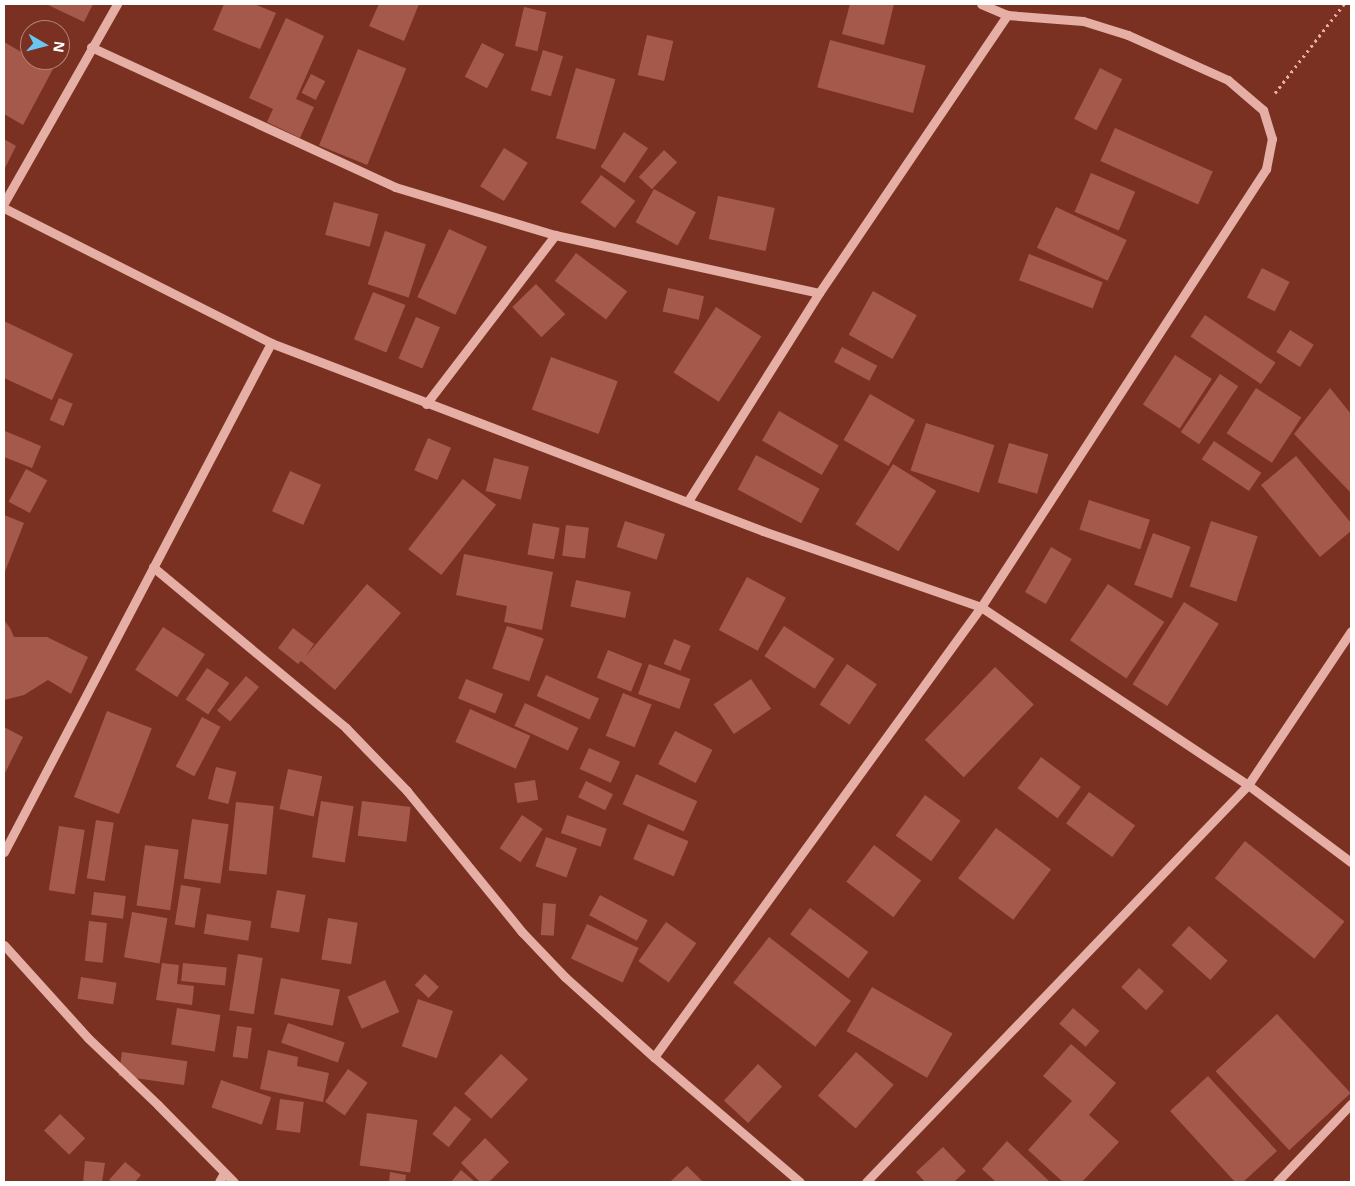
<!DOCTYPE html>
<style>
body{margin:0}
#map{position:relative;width:1355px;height:1186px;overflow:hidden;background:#7b3122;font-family:"Noto Sans",sans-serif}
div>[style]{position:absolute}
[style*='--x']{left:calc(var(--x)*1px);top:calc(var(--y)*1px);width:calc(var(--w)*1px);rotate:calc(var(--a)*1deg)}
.building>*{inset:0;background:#a4594b;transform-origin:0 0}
.path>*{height:3px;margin-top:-1.5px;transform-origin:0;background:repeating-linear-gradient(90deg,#e5afa5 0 2.5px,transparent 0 6.5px)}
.minor>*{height:9px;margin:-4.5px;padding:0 4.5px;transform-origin:4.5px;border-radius:4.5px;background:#e5afa5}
span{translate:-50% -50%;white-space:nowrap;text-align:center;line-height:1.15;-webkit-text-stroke:4px #7b3122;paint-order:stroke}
.frame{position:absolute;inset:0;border:5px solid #fff;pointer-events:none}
.north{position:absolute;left:20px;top:20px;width:50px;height:50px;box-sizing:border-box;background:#7b3122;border:1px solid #b0837a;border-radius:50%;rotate:98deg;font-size:14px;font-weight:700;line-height:20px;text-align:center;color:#fff}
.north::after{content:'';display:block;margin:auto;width:18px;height:22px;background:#68c6f0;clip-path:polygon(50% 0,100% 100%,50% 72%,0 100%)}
</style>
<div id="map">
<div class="building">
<i style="clip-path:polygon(46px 4px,93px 4px,84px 22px)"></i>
<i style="clip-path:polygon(224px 4px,254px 4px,276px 13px,260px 49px,213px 30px)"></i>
<i style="clip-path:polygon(379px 4px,419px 4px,404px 41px,369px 26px)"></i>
<i style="clip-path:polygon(850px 4px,894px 4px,884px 45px,842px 34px)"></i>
<i style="left:524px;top:7px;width:23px;height:40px;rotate:13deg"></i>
<i style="clip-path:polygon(286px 18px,324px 36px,296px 99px,314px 107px,300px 138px,267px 122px,273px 109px,249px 98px)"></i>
<i style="left:647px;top:35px;width:27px;height:41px;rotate:13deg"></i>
<i style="left:830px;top:40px;width:99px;height:49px;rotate:15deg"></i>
<i style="clip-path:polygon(4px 42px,30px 57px,30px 60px,36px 60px,53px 69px,23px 125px,4px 114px)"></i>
<i style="left:482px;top:43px;width:25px;height:38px;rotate:27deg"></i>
<i style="left:358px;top:49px;width:52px;height:104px;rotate:22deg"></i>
<i style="left:543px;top:50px;width:21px;height:42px;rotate:17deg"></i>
<i style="left:576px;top:68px;width:41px;height:73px;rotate:16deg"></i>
<i style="left:1100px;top:68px;width:25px;height:57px;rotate:27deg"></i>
<i style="left:311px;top:74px;width:16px;height:21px;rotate:27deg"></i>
<i style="left:1115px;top:128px;width:107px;height:36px;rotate:24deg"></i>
<i style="left:624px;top:132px;width:29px;height:42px;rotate:34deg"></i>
<i style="clip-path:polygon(4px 139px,16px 146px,4px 170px)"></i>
<i style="left:504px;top:148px;width:28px;height:45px;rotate:32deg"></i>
<i style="left:664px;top:150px;width:18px;height:37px;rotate:43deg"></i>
<i style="left:1091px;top:173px;width:48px;height:42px;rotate:23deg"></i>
<i style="left:601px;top:175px;width:43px;height:34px;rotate:37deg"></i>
<i style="left:654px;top:189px;width:48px;height:38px;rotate:29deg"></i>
<i style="left:718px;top:196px;width:58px;height:44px;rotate:12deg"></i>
<i style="left:334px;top:202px;width:46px;height:34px;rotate:15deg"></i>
<i style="left:1056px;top:207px;width:78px;height:45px;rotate:25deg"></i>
<i style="left:449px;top:229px;width:42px;height:75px;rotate:25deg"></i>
<i style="left:385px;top:231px;width:43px;height:56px;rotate:18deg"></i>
<i style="left:576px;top:253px;width:64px;height:35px;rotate:37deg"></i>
<i style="left:1029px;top:254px;width:79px;height:28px;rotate:21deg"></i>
<i style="left:1262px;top:268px;width:31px;height:33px;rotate:27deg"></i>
<i style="left:536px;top:284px;width:42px;height:33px;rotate:46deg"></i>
<i style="left:668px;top:288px;width:37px;height:24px;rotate:13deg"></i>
<i style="left:873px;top:291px;width:50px;height:50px;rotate:29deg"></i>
<i style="left:373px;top:292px;width:35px;height:51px;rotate:22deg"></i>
<i style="left:716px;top:307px;width:54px;height:78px;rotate:33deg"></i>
<i style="left:1205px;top:315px;width:85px;height:26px;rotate:34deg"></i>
<i style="left:416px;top:317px;width:26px;height:45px;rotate:23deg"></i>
<i style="clip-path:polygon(4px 321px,73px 354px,52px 400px,4px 378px)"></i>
<i style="left:1290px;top:330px;width:28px;height:26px;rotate:32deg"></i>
<i style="left:842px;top:347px;width:40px;height:17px;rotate:28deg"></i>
<i style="left:1175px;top:355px;width:44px;height:59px;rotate:33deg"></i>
<i style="left:551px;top:357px;width:71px;height:56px;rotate:20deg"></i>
<i style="left:1220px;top:374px;width:22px;height:70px;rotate:34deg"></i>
<i style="left:1256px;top:388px;width:54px;height:54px;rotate:33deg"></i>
<i style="clip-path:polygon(1330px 388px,1351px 414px,1351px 493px,1294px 434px)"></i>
<i style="left:870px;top:394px;width:52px;height:53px;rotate:30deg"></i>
<i style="left:59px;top:398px;width:15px;height:24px;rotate:23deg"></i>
<i style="left:779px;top:411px;width:69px;height:34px;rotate:30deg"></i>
<i style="left:926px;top:423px;width:72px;height:50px;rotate:18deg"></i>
<i style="clip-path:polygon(5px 431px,41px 446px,32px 468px,4px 457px)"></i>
<i style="left:428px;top:438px;width:25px;height:35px;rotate:23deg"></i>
<i style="left:1214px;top:441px;width:57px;height:22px;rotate:34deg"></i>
<i style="left:1009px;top:443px;width:41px;height:41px;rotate:16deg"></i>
<i style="left:756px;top:455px;width:72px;height:39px;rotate:28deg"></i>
<i style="clip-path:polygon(1296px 456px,1351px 523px,1351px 531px,1320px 557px,1261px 485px)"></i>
<i style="left:494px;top:458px;width:36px;height:34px;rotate:14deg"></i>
<i style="left:893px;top:464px;width:51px;height:71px;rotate:32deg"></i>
<i style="left:26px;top:469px;width:24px;height:37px;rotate:28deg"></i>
<i style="left:290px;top:471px;width:34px;height:44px;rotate:24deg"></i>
<i style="left:463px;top:479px;width:42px;height:89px;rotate:38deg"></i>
<i style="left:1089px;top:500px;width:64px;height:31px;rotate:18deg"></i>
<i style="clip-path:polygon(4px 515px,24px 523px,4px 574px)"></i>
<i style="left:625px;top:521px;width:42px;height:27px;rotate:18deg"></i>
<i style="left:1211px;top:521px;width:49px;height:69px;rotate:18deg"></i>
<i style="left:533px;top:523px;width:27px;height:32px;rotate:10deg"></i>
<i style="left:566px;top:525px;width:23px;height:31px;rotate:7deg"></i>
<i style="left:1153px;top:533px;width:40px;height:55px;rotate:20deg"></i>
<i style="left:1051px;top:547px;width:24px;height:52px;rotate:30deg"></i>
<i style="clip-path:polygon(464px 554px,553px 572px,542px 630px,504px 622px,507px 606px,456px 595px)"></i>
<i style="left:747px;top:577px;width:44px;height:60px;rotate:28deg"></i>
<i style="left:576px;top:580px;width:56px;height:27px;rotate:12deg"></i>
<i style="clip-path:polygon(367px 584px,401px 613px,335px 690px,301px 661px,298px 664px,278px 648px,293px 628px,314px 644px,306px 656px)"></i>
<i style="left:1108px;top:584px;width:68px;height:68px;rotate:34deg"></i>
<i style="left:1184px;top:602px;width:41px;height:97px;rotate:32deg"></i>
<i style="clip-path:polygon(4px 620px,10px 628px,14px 637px,47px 637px,88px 657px,71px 694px,48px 680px,24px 695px,4px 700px)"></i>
<i style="left:507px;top:626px;width:39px;height:45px;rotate:19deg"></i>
<i style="left:784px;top:626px;width:60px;height:36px;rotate:33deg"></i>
<i style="left:163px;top:627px;width:50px;height:51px;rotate:33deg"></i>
<i style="left:674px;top:639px;width:18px;height:27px;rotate:22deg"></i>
<i style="left:608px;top:650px;width:37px;height:30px;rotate:22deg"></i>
<i style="left:649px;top:664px;width:44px;height:32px;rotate:20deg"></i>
<i style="left:847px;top:664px;width:36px;height:49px;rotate:34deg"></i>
<i style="left:995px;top:667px;width:54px;height:101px;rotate:44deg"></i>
<i style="left:207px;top:668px;width:27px;height:38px;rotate:34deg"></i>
<i style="left:546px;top:675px;width:58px;height:23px;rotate:24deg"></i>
<i style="left:246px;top:676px;width:17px;height:45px;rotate:40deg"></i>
<i style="left:466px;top:679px;width:40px;height:21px;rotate:22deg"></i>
<i style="left:751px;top:679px;width:36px;height:45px;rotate:56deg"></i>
<i style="left:623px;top:693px;width:31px;height:46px;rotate:22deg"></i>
<i style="left:525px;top:703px;width:59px;height:25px;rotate:25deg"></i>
<i style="left:470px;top:709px;width:66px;height:36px;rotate:24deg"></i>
<i style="left:107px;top:711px;width:48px;height:92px;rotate:21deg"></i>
<i style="left:202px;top:717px;width:21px;height:56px;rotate:28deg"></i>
<i style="clip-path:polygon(4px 727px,23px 737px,4px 775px)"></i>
<i style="left:675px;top:731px;width:42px;height:37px;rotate:27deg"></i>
<i style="left:589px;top:748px;width:34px;height:23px;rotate:24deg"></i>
<i style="left:1041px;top:757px;width:50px;height:39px;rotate:37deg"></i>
<i style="left:216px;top:767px;width:21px;height:33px;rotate:14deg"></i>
<i style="left:288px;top:769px;width:35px;height:41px;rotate:12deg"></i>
<i style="left:636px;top:774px;width:67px;height:33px;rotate:24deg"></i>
<i style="left:535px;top:780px;width:20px;height:21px;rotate:81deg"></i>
<i style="left:586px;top:781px;width:30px;height:18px;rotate:26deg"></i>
<i style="left:1089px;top:792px;width:57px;height:39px;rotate:36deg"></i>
<i style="left:925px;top:795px;width:44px;height:50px;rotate:36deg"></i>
<i style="left:321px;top:801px;width:33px;height:57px;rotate:9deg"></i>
<i style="left:362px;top:801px;width:49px;height:35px;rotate:7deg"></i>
<i style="left:236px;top:802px;width:38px;height:69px;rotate:6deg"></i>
<i style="left:522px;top:815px;width:25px;height:40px;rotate:34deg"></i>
<i style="left:567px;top:815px;width:42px;height:19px;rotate:19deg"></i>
<i style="left:192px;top:819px;width:37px;height:60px;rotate:8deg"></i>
<i style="left:96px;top:820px;width:18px;height:59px;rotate:9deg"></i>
<i style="left:648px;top:824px;width:44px;height:38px;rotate:23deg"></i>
<i style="left:59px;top:826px;width:26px;height:65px;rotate:9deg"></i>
<i style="left:996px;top:828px;width:69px;height:63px;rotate:37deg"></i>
<i style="left:546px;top:837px;width:33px;height:31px;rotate:20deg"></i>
<i style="left:1245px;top:841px;width:128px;height:48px;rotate:39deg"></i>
<i style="left:145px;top:845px;width:34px;height:61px;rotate:8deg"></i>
<i style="left:874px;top:845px;width:59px;height:46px;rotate:37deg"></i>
<i style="left:181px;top:885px;width:20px;height:40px;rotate:9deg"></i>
<i style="left:277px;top:890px;width:29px;height:38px;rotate:10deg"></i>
<i style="left:94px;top:892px;width:32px;height:23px;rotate:7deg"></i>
<i style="left:600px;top:895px;width:54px;height:23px;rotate:28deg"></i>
<i style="left:543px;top:903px;width:13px;height:32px;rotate:4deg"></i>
<i style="left:810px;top:908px;width:73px;height:33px;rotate:37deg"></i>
<i style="left:132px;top:912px;width:36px;height:46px;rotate:10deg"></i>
<i style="left:207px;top:914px;width:45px;height:20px;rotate:9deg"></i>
<i style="left:328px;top:918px;width:30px;height:42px;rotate:9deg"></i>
<i style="left:89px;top:921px;width:18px;height:40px;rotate:6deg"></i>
<i style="left:666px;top:922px;width:37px;height:48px;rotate:35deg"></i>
<i style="left:587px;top:924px;width:57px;height:38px;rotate:25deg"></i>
<i style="left:1189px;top:926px;width:52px;height:26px;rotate:42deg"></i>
<i style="left:769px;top:937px;width:104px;height:58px;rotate:38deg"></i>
<i style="left:238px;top:954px;width:25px;height:57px;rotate:9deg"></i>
<i style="clip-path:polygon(162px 963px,179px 965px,177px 984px,194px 986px,192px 1005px,156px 1000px)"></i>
<i style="left:183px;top:963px;width:44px;height:18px;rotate:6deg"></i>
<i style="left:1139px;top:968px;width:34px;height:26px;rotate:43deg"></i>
<i style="left:425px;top:974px;width:19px;height:15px;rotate:43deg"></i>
<i style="left:81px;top:977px;width:36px;height:22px;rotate:9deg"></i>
<i style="left:281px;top:978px;width:60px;height:37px;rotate:11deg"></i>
<i style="left:385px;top:980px;width:35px;height:41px;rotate:66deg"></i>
<i style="left:872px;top:987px;width:93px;height:51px;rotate:30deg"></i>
<i style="left:418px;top:999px;width:37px;height:50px;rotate:19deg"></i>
<i style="left:177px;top:1008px;width:44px;height:37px;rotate:9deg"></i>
<i style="left:1073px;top:1008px;width:35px;height:21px;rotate:41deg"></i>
<i style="left:1277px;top:1014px;width:108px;height:84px;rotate:47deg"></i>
<i style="left:288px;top:1023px;width:60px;height:21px;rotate:19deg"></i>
<i style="left:237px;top:1026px;width:15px;height:31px;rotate:8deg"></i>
<i style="clip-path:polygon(1071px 1044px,1116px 1083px,1089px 1115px,1119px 1142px,1082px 1182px,1063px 1182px,1028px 1150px,1072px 1101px,1043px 1076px)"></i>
<i style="clip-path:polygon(268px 1050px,298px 1057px,297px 1066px,329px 1073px,323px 1102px,260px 1089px)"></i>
<i style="left:122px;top:1052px;width:66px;height:24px;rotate:8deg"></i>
<i style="left:856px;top:1052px;width:50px;height:58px;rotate:41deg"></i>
<i style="left:501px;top:1054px;width:37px;height:54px;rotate:43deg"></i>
<i style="left:758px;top:1064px;width:33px;height:50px;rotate:43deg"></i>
<i style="left:348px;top:1069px;width:24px;height:40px;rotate:35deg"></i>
<i style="clip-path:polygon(1208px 1076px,1277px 1151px,1243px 1182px,1235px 1182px,1170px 1111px)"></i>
<i style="left:221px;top:1080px;width:53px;height:29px;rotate:19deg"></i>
<i style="left:280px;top:1099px;width:24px;height:31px;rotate:7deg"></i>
<i style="left:455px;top:1106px;width:21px;height:36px;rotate:39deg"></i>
<i style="left:367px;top:1113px;width:51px;height:53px;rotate:8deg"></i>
<i style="left:60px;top:1114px;width:35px;height:23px;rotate:44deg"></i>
<i style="clip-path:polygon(485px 1138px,509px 1162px,489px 1182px,480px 1182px,461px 1163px)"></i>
<i style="clip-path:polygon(1007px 1141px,1050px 1182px,996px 1182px,982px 1169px)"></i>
<i style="clip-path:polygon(943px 1147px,966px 1171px,954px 1182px,925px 1182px,916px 1172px)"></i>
<i style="clip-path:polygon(85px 1161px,105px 1163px,102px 1182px,83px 1182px)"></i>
<i style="clip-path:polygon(125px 1162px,141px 1175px,135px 1182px,111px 1182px,109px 1180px)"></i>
<i style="clip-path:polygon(687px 1166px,703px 1182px,671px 1181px)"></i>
<i style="clip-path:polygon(461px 1170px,475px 1182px,451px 1182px)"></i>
<i style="clip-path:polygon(390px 1172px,406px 1175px,405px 1182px,389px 1182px)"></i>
</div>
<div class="path">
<i style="--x:1275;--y:93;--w:113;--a:-52.2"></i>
</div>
<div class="minor">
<i style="--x:91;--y:47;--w:335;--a:24.7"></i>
<i style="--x:395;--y:187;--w:167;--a:16.7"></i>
<i style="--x:555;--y:235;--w:270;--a:12.4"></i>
<i style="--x:4;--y:203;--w:229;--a:-60.4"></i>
<i style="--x:4;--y:208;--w:299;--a:26.8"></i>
<i style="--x:271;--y:343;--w:527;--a:20.91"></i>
<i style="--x:763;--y:531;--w:231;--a:19.2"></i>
<i style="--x:981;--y:607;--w:321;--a:33.7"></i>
<i style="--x:1248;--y:785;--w:129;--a:36.8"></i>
<i style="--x:426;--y:404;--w:213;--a:-52.6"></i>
<i style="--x:688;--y:501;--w:246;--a:-57.8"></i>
<i style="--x:819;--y:293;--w:336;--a:-55.9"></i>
<i style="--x:153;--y:567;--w:251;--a:39.8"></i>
<i style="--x:346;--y:728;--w:88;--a:45.9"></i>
<i style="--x:407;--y:791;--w:182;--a:50.8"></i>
<i style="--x:522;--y:932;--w:62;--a:46.3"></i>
<i style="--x:565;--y:977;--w:120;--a:42"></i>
<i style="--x:654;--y:1057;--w:192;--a:40.6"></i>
<i style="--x:4;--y:852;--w:575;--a:-62.32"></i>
<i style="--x:4;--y:945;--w:125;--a:47.9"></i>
<i style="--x:88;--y:1038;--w:97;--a:43.7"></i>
<i style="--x:158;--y:1105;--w:108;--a:45.4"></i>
<i style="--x:654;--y:1057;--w:556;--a:-54"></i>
<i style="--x:981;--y:607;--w:523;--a:-56.95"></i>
<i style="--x:1266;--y:169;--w:31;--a:-79"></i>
<i style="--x:1272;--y:139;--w:30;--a:-107"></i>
<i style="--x:1263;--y:110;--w:46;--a:-139.4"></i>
<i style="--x:1228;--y:80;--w:110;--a:-155.8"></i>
<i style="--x:1128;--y:35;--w:47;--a:-162.7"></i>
<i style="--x:1083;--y:21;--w:76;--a:-175.5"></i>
<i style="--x:1007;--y:15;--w:28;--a:-157"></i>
<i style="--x:219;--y:1182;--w:10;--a:-61"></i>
<i style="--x:866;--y:1182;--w:551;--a:-46.1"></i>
<i style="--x:1248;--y:785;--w:185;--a:-56.2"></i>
<i style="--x:1277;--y:1182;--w:108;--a:-46.5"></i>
</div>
<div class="frame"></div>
<div class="north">N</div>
</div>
